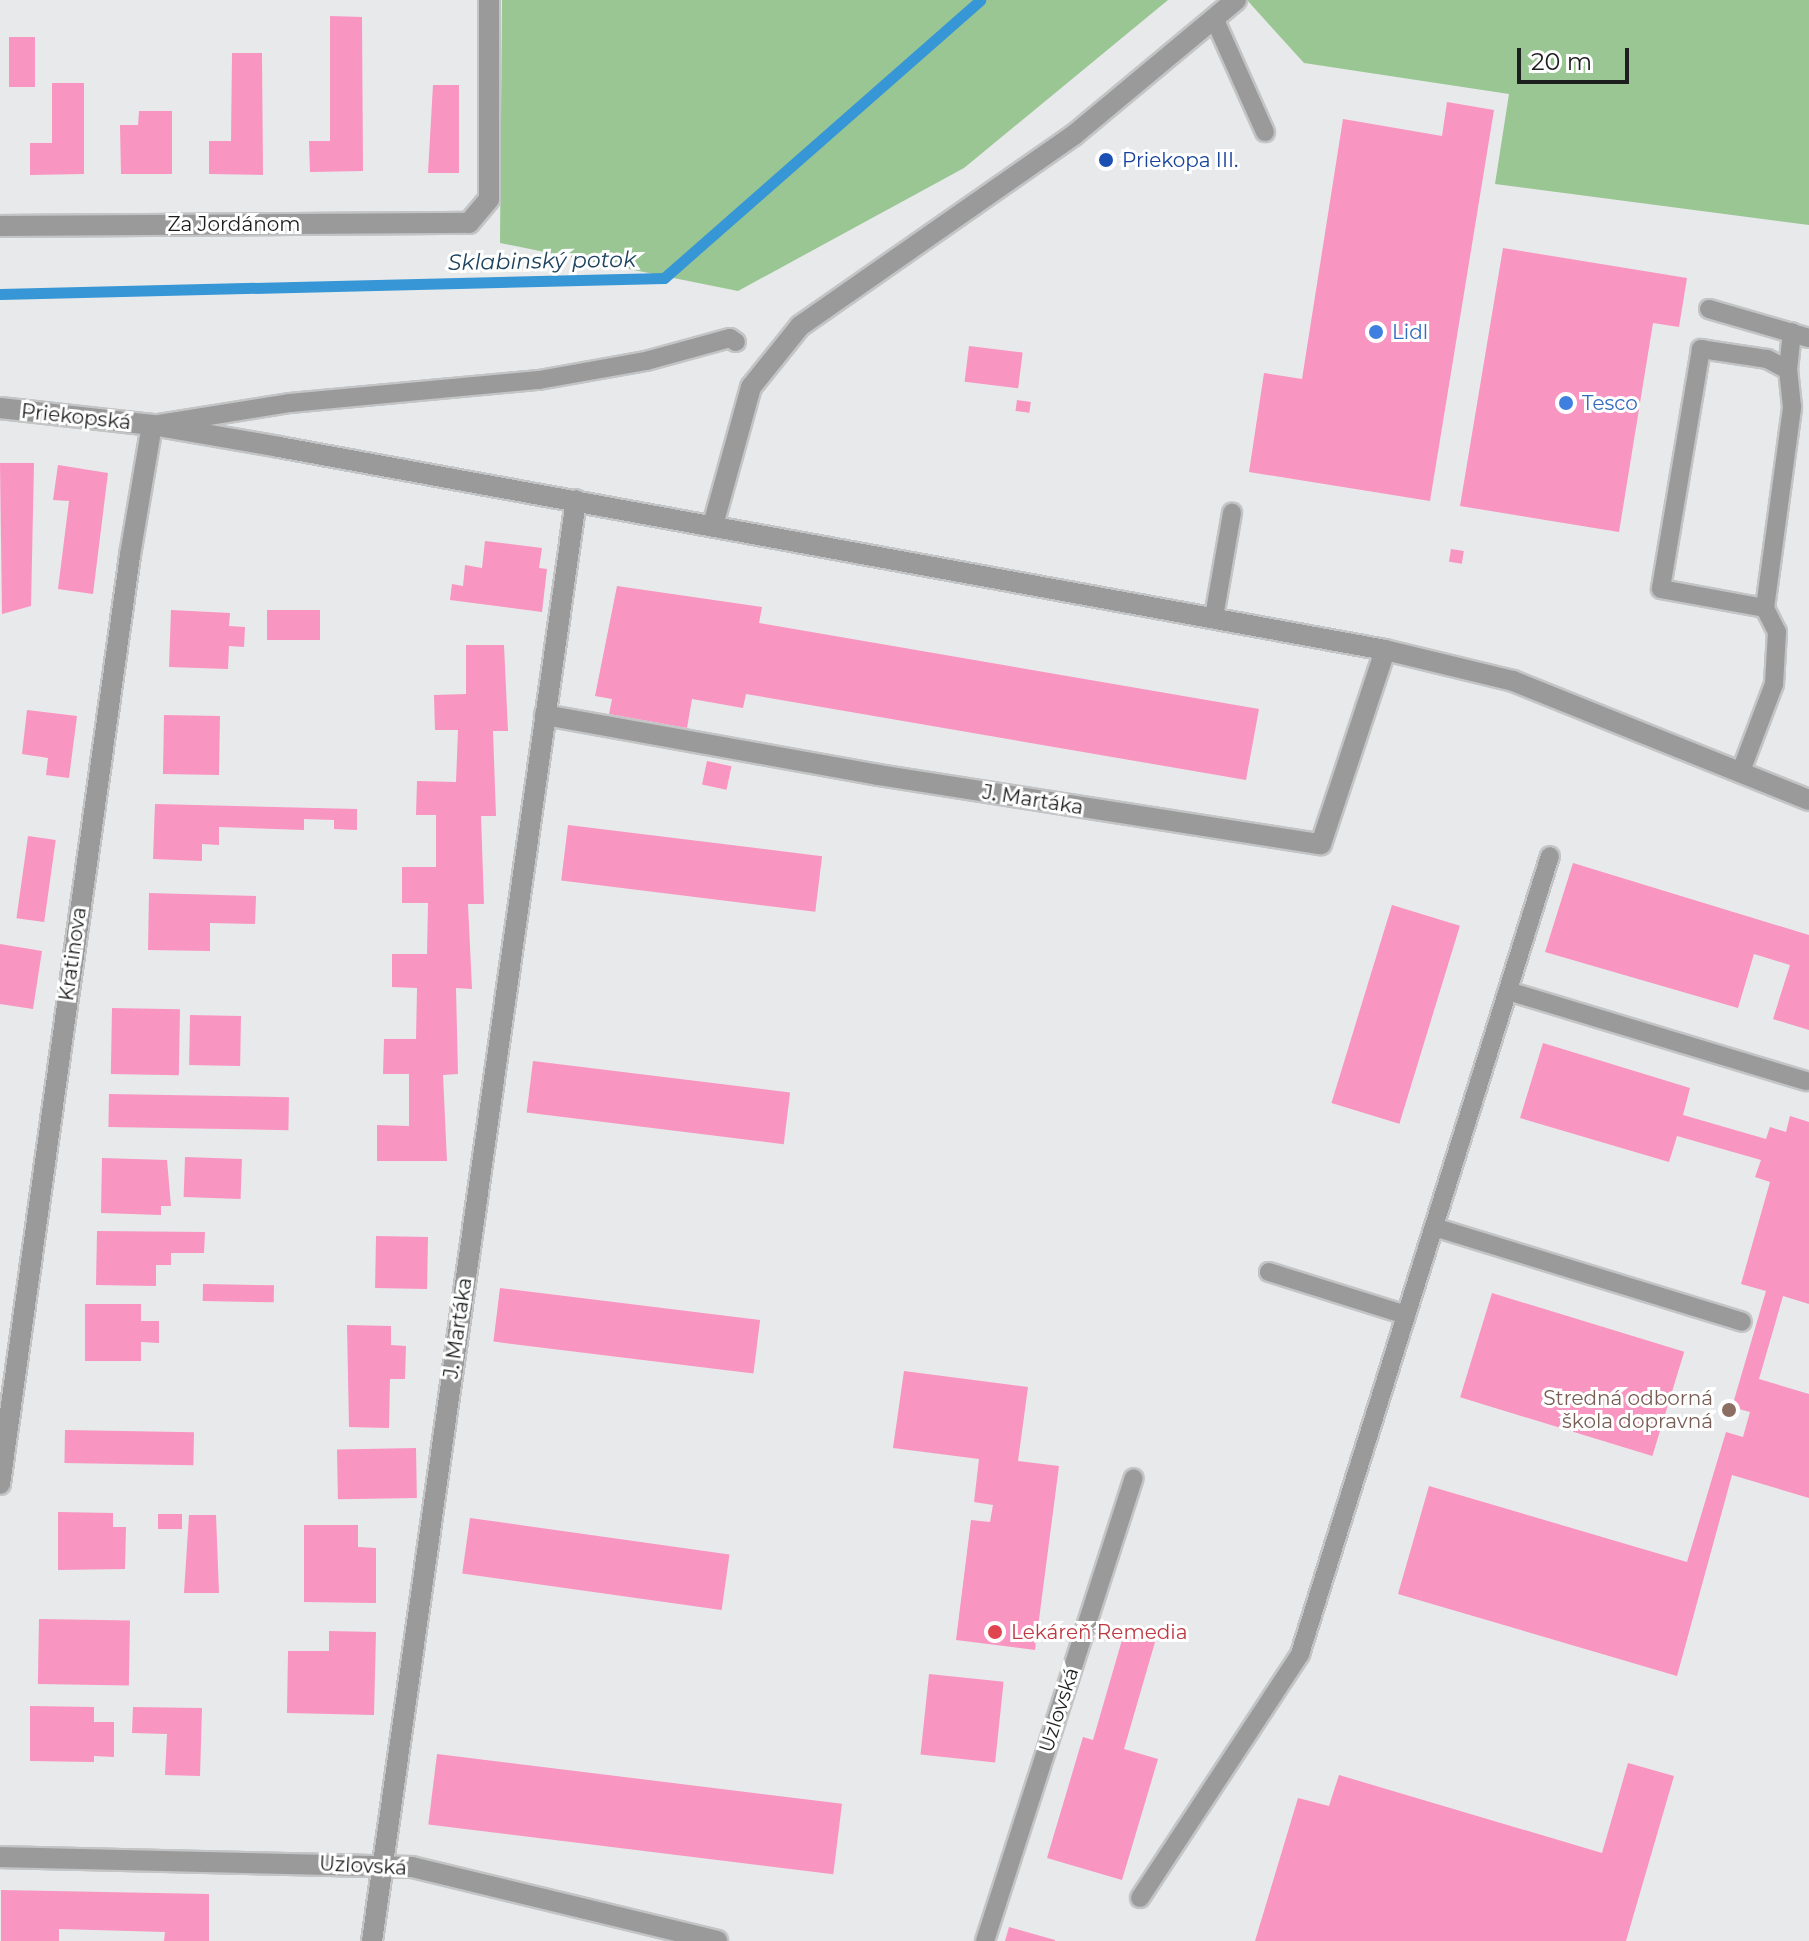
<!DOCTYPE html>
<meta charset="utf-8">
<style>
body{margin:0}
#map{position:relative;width:1809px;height:1941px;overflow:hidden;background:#e8e9ea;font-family:Montserrat,sans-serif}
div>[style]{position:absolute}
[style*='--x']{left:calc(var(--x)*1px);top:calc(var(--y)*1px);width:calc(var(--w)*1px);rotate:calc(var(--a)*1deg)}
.green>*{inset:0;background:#99c693}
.stream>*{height:11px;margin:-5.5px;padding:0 5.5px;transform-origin:5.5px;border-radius:5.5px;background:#3796d6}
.building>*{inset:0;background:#f995c1;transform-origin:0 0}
.roads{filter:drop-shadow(2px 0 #c3c4c5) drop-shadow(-2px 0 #c3c4c5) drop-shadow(0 2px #c3c4c5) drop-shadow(0 -2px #c3c4c5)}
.service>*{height:18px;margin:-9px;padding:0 9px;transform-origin:9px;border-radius:9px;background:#9b9a9a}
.minor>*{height:20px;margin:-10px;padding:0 10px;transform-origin:10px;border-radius:10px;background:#9b9a9a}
.tertiary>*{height:20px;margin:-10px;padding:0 10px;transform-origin:10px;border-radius:10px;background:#9b9a9a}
.dots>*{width:22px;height:22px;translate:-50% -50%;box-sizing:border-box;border:4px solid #fff;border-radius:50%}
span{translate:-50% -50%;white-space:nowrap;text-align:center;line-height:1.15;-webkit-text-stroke:6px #fff;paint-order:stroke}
.transit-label{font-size:20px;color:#164399}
.left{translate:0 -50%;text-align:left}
.street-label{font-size:20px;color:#1d1e1e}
.shop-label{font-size:20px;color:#366cbe}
.education-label{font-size:20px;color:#785e54}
.right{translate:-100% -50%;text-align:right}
.health-label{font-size:20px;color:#be3a42}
.water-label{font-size:22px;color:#1d435f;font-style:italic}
.scale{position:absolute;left:1517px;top:48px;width:112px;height:36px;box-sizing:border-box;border:4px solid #1d1e1e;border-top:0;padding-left:10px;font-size:24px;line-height:28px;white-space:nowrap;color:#1d1e1e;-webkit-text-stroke:6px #fff;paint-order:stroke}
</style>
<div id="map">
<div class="green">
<i style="clip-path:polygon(502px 0,1168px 0,964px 168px,738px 291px,500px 243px)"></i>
<i style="clip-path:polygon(1247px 0,1809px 0,1809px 225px,1495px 184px,1509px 94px,1304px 63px)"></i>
</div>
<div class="stream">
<i style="--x:0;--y:294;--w:664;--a:-1.38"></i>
<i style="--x:664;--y:278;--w:421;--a:-41.3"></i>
</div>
<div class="building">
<i style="clip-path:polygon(330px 16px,362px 17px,363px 171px,310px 172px,309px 141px,330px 141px)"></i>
<i style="left:9px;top:37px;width:26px;height:50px"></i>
<i style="clip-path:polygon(232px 53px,262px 53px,263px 175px,209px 174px,209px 141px,231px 141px)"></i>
<i style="clip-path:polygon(52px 83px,84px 83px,84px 174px,30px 175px,30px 143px,52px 143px)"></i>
<i style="clip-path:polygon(433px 85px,459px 85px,459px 173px,428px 173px)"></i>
<i style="clip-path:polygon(1447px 102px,1494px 110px,1430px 501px,1249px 472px,1264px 373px,1302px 379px,1343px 119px,1442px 136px)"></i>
<i style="clip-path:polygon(139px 111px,172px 111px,172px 174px,121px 174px,120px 125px,138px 125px)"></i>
<i style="clip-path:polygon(1503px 248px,1687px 278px,1679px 327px,1653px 323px,1619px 532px,1460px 506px)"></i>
<i style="left:969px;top:346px;width:54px;height:36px;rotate:7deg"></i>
<i style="left:1017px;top:400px;width:14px;height:11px;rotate:8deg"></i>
<i style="clip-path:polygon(0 463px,34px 463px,31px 606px,2px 614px)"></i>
<i style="clip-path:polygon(58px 465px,108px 473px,93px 594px,58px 589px,69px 501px,53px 500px)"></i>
<i style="clip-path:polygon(485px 541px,542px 548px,539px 568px,547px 569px,542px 612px,450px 600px,452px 584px,463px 586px,465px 565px,482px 568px)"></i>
<i style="left:1451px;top:549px;width:13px;height:13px;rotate:9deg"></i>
<i style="clip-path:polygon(617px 586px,762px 607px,759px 623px,1259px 709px,1246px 780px,746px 694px,743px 708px,692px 699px,687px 728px,609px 714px,612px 699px,595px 696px)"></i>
<i style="clip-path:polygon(171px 610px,230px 613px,229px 626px,245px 627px,244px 647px,229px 646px,228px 669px,169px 667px)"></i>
<i style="left:267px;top:610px;width:53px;height:30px"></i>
<i style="clip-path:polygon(466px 645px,504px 645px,508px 731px,493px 731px,496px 816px,481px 816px,484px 904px,468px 904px,472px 989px,456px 988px,458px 1074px,443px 1075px,447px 1161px,377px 1161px,377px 1125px,409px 1126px,409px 1074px,383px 1074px,384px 1039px,416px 1039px,417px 988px,392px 987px,392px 954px,427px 954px,428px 903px,402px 903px,402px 867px,436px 867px,436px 815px,416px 815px,417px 781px,456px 782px,458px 730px,435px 730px,434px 695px,466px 694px)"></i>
<i style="clip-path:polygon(27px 710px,77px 716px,69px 778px,46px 775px,48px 758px,22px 754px)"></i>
<i style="left:164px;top:715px;width:56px;height:59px;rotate:1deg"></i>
<i style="left:707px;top:761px;width:25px;height:24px;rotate:12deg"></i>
<i style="clip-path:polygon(155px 804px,357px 809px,357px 830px,334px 829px,334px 820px,304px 819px,304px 830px,219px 827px,219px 845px,202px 844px,202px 861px,153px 859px)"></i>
<i style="left:568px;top:825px;width:256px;height:56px;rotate:7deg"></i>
<i style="left:28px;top:836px;width:28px;height:83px;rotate:8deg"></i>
<i style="clip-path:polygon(1573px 863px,1809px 935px,1809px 1030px,1773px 1019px,1790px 965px,1754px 954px,1738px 1008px,1545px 952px)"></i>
<i style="clip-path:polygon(149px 893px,256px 896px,255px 924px,210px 923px,210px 951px,148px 950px)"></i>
<i style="left:1392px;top:905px;width:71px;height:207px;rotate:17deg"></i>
<i style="clip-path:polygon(0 944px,42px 951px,33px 1009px,0 1004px)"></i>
<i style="left:112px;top:1008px;width:68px;height:66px;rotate:1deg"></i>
<i style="left:190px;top:1015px;width:51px;height:50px;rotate:1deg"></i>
<i style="clip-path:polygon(1543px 1043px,1690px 1088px,1683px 1115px,1766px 1139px,1770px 1127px,1786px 1132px,1790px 1116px,1809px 1122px,1809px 1304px,1783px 1296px,1759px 1379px,1809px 1394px,1809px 1498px,1732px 1475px,1677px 1676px,1398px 1594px,1429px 1486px,1687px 1562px,1726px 1432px,1743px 1437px,1750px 1412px,1732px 1407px,1766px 1291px,1741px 1284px,1770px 1182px,1755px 1177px,1761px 1160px,1677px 1136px,1669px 1162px,1520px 1118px)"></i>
<i style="left:533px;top:1061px;width:259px;height:52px;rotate:7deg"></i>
<i style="left:109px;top:1094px;width:180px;height:33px;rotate:1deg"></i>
<i style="left:185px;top:1157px;width:57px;height:40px;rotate:2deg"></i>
<i style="clip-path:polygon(102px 1158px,167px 1160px,171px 1206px,161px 1206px,161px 1215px,101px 1213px)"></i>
<i style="clip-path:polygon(97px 1231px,205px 1232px,204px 1253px,171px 1253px,171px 1265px,156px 1265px,156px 1286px,96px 1285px)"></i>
<i style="left:376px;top:1236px;width:52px;height:52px;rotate:1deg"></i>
<i style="left:203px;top:1284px;width:71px;height:17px;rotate:1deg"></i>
<i style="left:500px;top:1288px;width:262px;height:54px;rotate:7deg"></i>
<i style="left:1492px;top:1293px;width:201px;height:109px;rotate:17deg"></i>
<i style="clip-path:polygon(85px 1304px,141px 1304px,141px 1321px,159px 1321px,159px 1343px,141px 1342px,141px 1361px,85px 1361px)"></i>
<i style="clip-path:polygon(347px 1325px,391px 1326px,391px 1345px,406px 1346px,405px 1379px,390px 1379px,389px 1428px,349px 1427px)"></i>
<i style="clip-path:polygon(904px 1371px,1028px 1387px,1018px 1461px,1059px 1466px,1035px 1650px,956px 1640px,971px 1520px,990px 1522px,993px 1505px,974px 1502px,979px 1459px,893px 1448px)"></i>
<i style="left:65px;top:1430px;width:129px;height:33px;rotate:1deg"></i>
<i style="left:416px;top:1448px;width:50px;height:79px;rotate:89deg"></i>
<i style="clip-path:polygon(58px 1512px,113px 1513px,113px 1527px,126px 1527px,125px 1569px,58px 1570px)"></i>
<i style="left:158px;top:1514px;width:24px;height:15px"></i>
<i style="clip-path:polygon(189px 1515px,216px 1515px,219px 1593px,184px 1593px)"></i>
<i style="left:470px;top:1518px;width:262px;height:56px;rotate:8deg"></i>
<i style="clip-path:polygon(304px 1525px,358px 1525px,358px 1547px,376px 1548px,376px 1603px,304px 1602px)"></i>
<i style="left:39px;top:1619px;width:91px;height:65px;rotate:1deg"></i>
<i style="clip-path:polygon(329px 1631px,376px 1632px,374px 1715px,287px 1713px,288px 1651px,329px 1651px)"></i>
<i style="clip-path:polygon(1124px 1633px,1155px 1642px,1124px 1749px,1158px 1759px,1122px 1880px,1047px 1858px,1083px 1737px,1093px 1740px)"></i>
<i style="left:929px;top:1674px;width:75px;height:81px;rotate:6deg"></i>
<i style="clip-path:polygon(30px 1706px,94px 1707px,94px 1722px,114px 1722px,114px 1757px,94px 1756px,94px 1762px,30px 1761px)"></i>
<i style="clip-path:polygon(133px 1707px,202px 1708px,200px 1776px,165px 1775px,167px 1734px,132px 1733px)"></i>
<i style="left:437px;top:1754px;width:408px;height:71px;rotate:7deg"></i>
<i style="clip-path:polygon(1628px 1763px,1674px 1776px,1626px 1941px,1255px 1941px,1298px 1798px,1329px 1806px,1339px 1775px,1602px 1853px)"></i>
<i style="clip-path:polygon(1px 1890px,209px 1894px,209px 1941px,164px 1941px,165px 1932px,59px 1929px,59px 1941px,1px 1941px)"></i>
<i style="clip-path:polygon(1009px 1927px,1055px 1940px,1055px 1941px,1005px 1941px)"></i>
</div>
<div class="roads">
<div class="service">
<i style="--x:1214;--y:18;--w:125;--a:65.9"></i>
<i style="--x:1709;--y:309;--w:104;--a:16.2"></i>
<i style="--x:1788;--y:370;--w:38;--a:-84"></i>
<i style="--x:159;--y:424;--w:133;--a:-9.1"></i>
<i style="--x:290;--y:403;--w:250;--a:-5.3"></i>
<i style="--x:539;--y:380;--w:109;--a:-10.1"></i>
<i style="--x:646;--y:361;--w:87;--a:-15.3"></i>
<i style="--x:730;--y:338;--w:7;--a:34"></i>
<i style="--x:1214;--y:617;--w:106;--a:-80.2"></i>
<i style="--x:1741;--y:771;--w:93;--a:-69.2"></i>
<i style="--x:1774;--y:684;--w:52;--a:-86.7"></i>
<i style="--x:1777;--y:632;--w:27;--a:-117"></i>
<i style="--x:1765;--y:608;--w:203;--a:-82.3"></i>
<i style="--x:1792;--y:407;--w:37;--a:-96"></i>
<i style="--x:1788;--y:370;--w:24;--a:-152"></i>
<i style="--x:1767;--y:359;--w:67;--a:-171.4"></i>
<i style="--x:1701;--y:349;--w:243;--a:99.5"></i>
<i style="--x:1661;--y:589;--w:106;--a:10.4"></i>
<i style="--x:1508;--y:991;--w:312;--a:16.8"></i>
<i style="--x:1434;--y:1227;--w:322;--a:17.1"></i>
<i style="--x:1269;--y:1272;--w:144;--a:17.4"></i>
<i style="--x:1140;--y:1898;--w:292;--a:-56.7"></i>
<i style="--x:1300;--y:1654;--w:836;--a:-72.61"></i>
<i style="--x:985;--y:1941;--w:486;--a:-72.2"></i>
</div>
<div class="minor">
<i style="--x:0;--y:226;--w:469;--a:-0.4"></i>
<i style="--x:469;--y:223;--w:31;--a:-50"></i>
<i style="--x:489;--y:199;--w:199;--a:-90"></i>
<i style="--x:545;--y:715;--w:338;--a:10.2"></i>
<i style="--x:878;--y:775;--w:448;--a:8.9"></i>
<i style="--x:1321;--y:844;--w:204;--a:-71.7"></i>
<i style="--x:0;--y:1484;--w:938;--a:-82.03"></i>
<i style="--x:130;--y:555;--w:132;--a:-80.4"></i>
<i style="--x:0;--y:1857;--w:412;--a:1.4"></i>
<i style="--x:412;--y:1867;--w:314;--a:13.6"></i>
<i style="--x:372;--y:1941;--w:1455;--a:-81.94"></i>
</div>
<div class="tertiary">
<i style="--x:0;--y:408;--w:153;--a:6.4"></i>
<i style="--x:152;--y:425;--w:129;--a:9.8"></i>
<i style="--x:279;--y:447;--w:1124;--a:10.4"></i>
<i style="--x:1385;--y:650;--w:132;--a:13.6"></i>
<i style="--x:1513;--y:681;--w:319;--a:21.9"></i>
<i style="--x:713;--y:525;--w:143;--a:-74.6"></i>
<i style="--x:751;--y:387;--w:78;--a:-51.2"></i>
<i style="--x:800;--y:326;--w:334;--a:-34.9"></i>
<i style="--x:1074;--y:135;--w:211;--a:-39.8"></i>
</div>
</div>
<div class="dots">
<i style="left:1106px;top:160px;background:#1a4fb4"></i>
<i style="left:1376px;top:332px;background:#3f7fe0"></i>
<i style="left:1566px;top:403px;background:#3f7fe0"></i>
<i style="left:1729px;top:1410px;background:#8d6e63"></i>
<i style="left:995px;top:1632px;background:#e0444e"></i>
</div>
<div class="transit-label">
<span class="left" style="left:1122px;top:160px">Priekopa III.</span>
</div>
<div class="street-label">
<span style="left:234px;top:224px">Za Jordánom</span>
<span style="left:76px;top:417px;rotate:6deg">Priekopská</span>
<span style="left:1033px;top:800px;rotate:9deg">J. Martáka</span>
<span style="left:73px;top:954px;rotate:-82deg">Kratinova</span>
<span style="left:458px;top:1328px;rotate:-82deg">J. Martáka</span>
<span style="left:1059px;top:1710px;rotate:-72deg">Uzlovská</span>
<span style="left:363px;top:1866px;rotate:3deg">Uzlovská</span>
</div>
<div class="shop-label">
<span class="left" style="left:1392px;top:332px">Lidl</span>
<span class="left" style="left:1582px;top:403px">Tesco</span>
</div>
<div class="education-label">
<span class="right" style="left:1713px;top:1410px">Stredná odborná<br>škola dopravná</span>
</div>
<div class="health-label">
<span class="left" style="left:1011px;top:1632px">Lekáreň Remedia</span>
</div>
<div class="water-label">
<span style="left:542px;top:261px;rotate:-1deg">Sklabinský potok</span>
</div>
<div class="scale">20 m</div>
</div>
